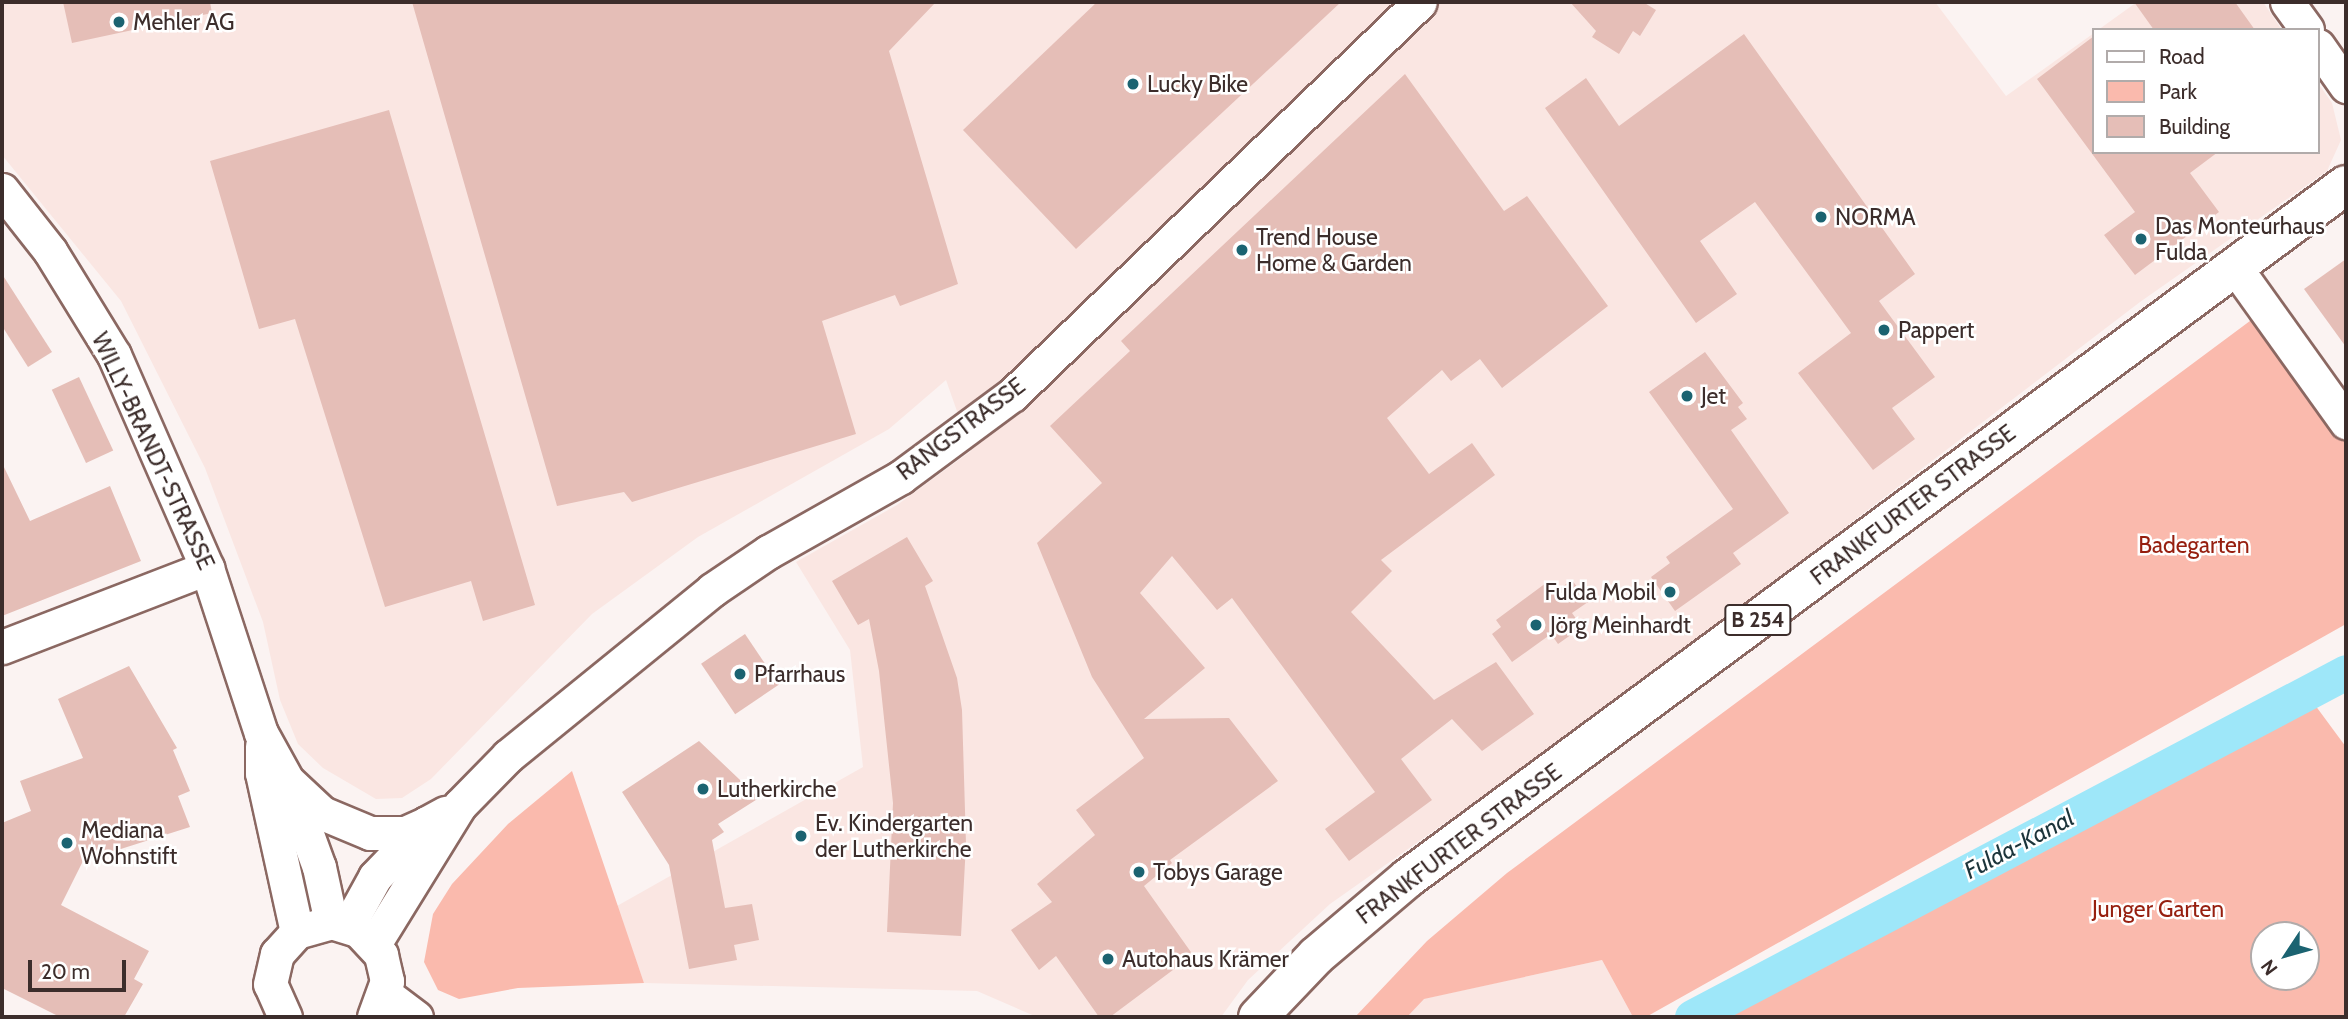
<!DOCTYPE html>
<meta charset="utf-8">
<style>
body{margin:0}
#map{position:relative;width:2348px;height:1019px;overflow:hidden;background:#fbf3f2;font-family:Cabin,sans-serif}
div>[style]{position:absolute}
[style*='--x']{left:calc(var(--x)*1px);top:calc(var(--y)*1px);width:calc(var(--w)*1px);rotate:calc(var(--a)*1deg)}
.built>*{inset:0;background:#fae6e2}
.green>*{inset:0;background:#fabaad}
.canal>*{height:35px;margin:-17.5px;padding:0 17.5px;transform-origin:17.5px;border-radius:17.5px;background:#9ee7f9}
.building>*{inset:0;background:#e5beb7;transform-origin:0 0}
.roads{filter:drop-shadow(2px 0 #8b6862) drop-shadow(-2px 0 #8b6862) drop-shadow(0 2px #8b6862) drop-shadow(0 -2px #8b6862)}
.street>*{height:33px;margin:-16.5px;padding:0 16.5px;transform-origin:16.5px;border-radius:16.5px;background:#fff}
.primary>*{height:38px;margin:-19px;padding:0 19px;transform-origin:19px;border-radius:19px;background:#fff}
.dots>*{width:19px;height:19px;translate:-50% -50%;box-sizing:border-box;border:4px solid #fff;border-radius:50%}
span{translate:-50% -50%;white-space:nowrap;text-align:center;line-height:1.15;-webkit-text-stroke:5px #fff;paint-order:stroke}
.shield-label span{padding:2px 5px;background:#fff;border:2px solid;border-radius:5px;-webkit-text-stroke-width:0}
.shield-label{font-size:21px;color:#3c2d2b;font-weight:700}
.poi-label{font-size:23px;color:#3c2d2b}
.left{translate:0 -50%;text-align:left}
.right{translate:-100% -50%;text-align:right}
.street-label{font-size:23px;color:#3c2d2b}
.park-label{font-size:23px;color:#961f0f}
.water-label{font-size:24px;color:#1c343a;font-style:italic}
.frame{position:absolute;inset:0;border:4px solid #3c2d2b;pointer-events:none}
.legend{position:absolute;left:2092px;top:28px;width:228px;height:126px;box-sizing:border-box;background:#fff;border:2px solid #b1abaa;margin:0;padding:9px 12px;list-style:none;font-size:21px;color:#3c2d2b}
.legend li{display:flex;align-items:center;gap:14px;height:35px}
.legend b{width:35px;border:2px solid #b1abaa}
.north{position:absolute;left:2250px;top:921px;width:70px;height:70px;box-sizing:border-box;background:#fff;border:2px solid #b1abaa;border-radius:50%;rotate:234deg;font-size:19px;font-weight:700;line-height:28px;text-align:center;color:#3c2d2b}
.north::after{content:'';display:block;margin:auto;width:24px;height:32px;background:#1b6371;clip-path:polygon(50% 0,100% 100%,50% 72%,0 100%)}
.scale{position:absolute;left:28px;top:960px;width:98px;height:32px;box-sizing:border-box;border:4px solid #3c2d2b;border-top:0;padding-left:9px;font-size:21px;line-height:24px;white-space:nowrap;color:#3c2d2b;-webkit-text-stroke:5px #fff;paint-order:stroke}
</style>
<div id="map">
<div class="built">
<i style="clip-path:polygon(2px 2px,1935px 2px,2006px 96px,2094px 33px,2094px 152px,2318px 152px,2318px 83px,2332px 103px,2341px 140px,2327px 171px,2140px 302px,1615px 703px,1330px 904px,1248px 980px,1221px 1017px,1037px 1017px,977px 991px,644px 983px,617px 906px,863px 767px,850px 650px,796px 562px,897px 505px,971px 451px,946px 380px,889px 429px,698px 537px,592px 614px,431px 779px,402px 798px,376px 799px,323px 768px,298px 744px,280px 700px,263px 622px,205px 468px,121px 301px,2px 155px)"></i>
<i style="clip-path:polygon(2137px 2px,2263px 2px,2282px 30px,2098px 30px)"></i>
<i style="clip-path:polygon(1602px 960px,1633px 1017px,1407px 1017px,1423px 999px)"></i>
</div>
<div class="green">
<i style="clip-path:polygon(2258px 315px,2346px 438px,2346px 624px,1646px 1017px,1633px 1017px,1602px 960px,1424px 999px,1407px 1017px,1355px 1017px,1427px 941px,1507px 873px)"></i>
<i style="clip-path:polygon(evenodd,2315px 705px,2346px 747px,2346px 1017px,1717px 1017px,2315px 705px,2264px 935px,2306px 935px,2306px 977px,2264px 977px,2264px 935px)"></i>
<i style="clip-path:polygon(572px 771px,644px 983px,518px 988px,459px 999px,438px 990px,424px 962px,433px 914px,452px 884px,508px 824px)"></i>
</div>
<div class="canal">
<i style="--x:1692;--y:1017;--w:739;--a:-27.81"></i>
</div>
<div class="building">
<i style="clip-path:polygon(63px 2px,210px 2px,212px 13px,72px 43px)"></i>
<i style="clip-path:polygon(412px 2px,936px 2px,889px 51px,958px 284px,900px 306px,895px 295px,822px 321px,856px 434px,632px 502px,624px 492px,557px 506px)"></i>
<i style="clip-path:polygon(1097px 2px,1341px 2px,1076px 249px,963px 130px)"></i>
<i style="clip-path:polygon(1570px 2px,1643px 2px,1656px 10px,1640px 36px,1633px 31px,1619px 54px,1592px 37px,1596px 31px)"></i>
<i style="clip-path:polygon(2134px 2px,2235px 2px,2255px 30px,2154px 30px)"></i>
<i style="clip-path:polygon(1744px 34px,1915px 274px,1879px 301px,1935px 377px,1892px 408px,1915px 439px,1873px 470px,1798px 373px,1851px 333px,1755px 202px,1700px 241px,1737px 294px,1696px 323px,1545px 108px,1586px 78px,1619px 126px)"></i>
<i style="clip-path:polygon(2094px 36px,2094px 152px,2218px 152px,2190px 173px,2219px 212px,2135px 275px,2104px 235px,2135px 212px,2037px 79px)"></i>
<i style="clip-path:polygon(1405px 74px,1504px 211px,1527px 196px,1608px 306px,1502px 388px,1480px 359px,1451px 381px,1442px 370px,1387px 418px,1429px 474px,1472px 443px,1495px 475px,1381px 560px,1392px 571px,1351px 612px,1434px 700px,1496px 662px,1534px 714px,1482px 751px,1452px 719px,1401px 759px,1432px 800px,1349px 861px,1325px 829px,1375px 792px,1232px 598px,1217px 610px,1172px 556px,1140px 593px,1205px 668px,1144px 719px,1229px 718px,1278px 781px,1170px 860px,1172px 863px,1144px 886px,1193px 955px,1110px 1017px,1099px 1017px,1056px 956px,1039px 970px,1011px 930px,1052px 902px,1037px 884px,1095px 835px,1076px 810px,1144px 758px,1092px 677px,1037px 543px,1102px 483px,1050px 426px,1130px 351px,1121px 341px)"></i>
<i style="clip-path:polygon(389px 110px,535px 605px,483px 621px,471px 581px,385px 607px,295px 319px,259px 329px,210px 161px)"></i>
<i style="clip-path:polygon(2346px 259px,2346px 347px,2304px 289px)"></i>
<i style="clip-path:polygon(2px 274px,52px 352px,28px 367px,2px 326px)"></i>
<i style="clip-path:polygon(1705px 352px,1743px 403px,1738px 407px,1747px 419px,1731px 430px,1789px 513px,1733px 553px,1741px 564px,1675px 611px,1651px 577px,1670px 563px,1666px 557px,1733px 509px,1649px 392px)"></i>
<i style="left:79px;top:377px;width:81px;height:30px;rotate:65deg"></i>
<i style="clip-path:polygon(2px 463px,30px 521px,110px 486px,141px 561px,2px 616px)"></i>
<i style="clip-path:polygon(907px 537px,933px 581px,925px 586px,957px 678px,962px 710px,966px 844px,961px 936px,887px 932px,893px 803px,879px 671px,869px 619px,858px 625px,832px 581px)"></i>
<i style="clip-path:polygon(1572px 580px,1588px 602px,1572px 613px,1582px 627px,1558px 644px,1551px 634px,1512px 662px,1492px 634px,1501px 627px,1496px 620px,1546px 583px,1553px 593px)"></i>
<i style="left:745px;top:634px;width:61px;height:53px;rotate:56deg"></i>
<i style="clip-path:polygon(129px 666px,177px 748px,173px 750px,190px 791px,178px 796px,190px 827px,83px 861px,61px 905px,149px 951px,134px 979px,143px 984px,124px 1017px,60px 1017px,2px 988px,2px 823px,31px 811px,20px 781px,83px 758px,58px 699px)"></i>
<i style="clip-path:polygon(699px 741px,759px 798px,718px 824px,724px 832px,712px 840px,725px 908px,752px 904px,759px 940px,734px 945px,737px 960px,689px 969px,669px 865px,622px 792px)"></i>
</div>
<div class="roads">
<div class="street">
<i style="--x:2287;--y:2;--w:34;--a:54"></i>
<i style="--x:2318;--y:46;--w:49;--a:55"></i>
<i style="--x:2;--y:190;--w:78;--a:51.8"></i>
<i style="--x:50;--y:251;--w:122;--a:58.4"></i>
<i style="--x:114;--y:355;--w:232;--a:66.4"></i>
<i style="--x:207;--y:568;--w:174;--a:71.9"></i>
<i style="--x:261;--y:733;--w:56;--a:61.1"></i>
<i style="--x:288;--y:782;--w:90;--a:70"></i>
<i style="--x:319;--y:867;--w:56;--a:77.7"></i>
<i style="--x:2235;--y:267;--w:191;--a:54.4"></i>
<i style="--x:2;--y:647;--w:220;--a:-21.1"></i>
<i style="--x:262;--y:746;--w:27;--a:90"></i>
<i style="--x:262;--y:773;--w:163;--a:77.6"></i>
<i style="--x:290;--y:783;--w:44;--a:43.2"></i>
<i style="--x:322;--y:813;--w:52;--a:22.6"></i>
<i style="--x:370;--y:833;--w:35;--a:0"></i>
<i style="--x:405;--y:833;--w:22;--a:-24"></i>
<i style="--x:348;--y:926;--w:56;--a:-61.1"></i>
<i style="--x:375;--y:877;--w:75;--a:-46.1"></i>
<i style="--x:427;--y:823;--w:21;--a:-29"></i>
<i style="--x:374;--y:944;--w:163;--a:-58.3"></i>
<i style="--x:460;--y:805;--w:69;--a:-45.6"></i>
<i style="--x:508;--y:756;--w:263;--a:-39.1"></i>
<i style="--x:712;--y:590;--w:68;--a:-34.2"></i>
<i style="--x:768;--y:552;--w:153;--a:-29.4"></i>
<i style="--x:901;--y:477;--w:138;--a:-36.5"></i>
<i style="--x:1012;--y:395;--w:566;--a:-43.93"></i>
<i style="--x:385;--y:994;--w:39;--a:37"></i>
<i style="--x:285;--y:1017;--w:36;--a:-114"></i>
<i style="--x:270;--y:984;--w:31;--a:-77"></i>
<i style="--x:277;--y:954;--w:30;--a:-48"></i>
<i style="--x:297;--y:932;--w:35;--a:-16"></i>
<i style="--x:331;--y:922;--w:28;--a:17"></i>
<i style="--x:358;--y:930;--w:34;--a:47"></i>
<i style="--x:381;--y:955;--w:27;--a:77"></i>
<i style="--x:387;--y:981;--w:38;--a:110"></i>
</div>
<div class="primary">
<i style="--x:1258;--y:1017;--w:84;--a:-46.4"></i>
<i style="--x:1316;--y:956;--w:121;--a:-40.3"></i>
<i style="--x:1408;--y:878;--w:1166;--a:-36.46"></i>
</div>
</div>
<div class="dots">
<i style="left:119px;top:22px;background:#1b6371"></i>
<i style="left:1133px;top:84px;background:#1b6371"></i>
<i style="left:1821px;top:217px;background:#1b6371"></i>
<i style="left:2141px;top:239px;background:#1b6371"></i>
<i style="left:1242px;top:250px;background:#1b6371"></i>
<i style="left:1884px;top:330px;background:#1b6371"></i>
<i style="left:1687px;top:396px;background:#1b6371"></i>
<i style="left:1670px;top:592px;background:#1b6371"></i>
<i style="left:1536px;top:625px;background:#1b6371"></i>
<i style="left:740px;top:674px;background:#1b6371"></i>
<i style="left:703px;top:789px;background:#1b6371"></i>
<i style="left:801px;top:836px;background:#1b6371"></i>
<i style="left:67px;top:843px;background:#1b6371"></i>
<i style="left:1139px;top:872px;background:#1b6371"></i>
<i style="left:1108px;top:959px;background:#1b6371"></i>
</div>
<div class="shield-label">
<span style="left:1758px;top:620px">B 254</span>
</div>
<div class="poi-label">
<span class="left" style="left:133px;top:22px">Mehler AG</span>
<span class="left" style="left:1147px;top:84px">Lucky Bike</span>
<span class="left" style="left:1835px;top:217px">NORMA</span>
<span class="left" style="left:2155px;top:239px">Das Monteurhaus<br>Fulda</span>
<span class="left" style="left:1256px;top:250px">Trend House<br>Home &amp; Garden</span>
<span class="left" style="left:1898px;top:330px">Pappert</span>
<span class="left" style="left:1701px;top:396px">Jet</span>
<span class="right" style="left:1656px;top:592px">Fulda Mobil</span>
<span class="left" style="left:1550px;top:625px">Jörg Meinhardt</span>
<span class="left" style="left:754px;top:674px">Pfarrhaus</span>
<span class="left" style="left:717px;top:789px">Lutherkirche</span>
<span class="left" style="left:815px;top:836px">Ev. Kindergarten<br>der Lutherkirche</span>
<span class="left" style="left:81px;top:843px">Mediana<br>Wohnstift</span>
<span class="left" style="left:1153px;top:872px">Tobys Garage</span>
<span class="left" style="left:1122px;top:959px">Autohaus Krämer</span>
</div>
<div class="street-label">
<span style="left:961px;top:429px;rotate:-37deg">RANGSTRASSE</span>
<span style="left:153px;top:451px;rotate:65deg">WILLY-BRANDT-STRASSE</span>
<span style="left:1913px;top:505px;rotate:-37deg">FRANKFURTER STRASSE</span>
<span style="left:1459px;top:844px;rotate:-37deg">FRANKFURTER STRASSE</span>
</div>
<div class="park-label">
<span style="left:2194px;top:545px">Badegarten</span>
<span style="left:2158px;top:909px">Junger Garten</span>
</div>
<div class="water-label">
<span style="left:2019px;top:844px;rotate:-28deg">Fulda-Kanal</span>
</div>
<div class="frame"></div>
<ul class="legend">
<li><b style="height:9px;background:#fff"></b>Road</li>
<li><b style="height:19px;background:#fabaad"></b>Park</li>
<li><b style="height:19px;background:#e5beb7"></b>Building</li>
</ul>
<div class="north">N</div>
<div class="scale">20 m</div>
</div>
